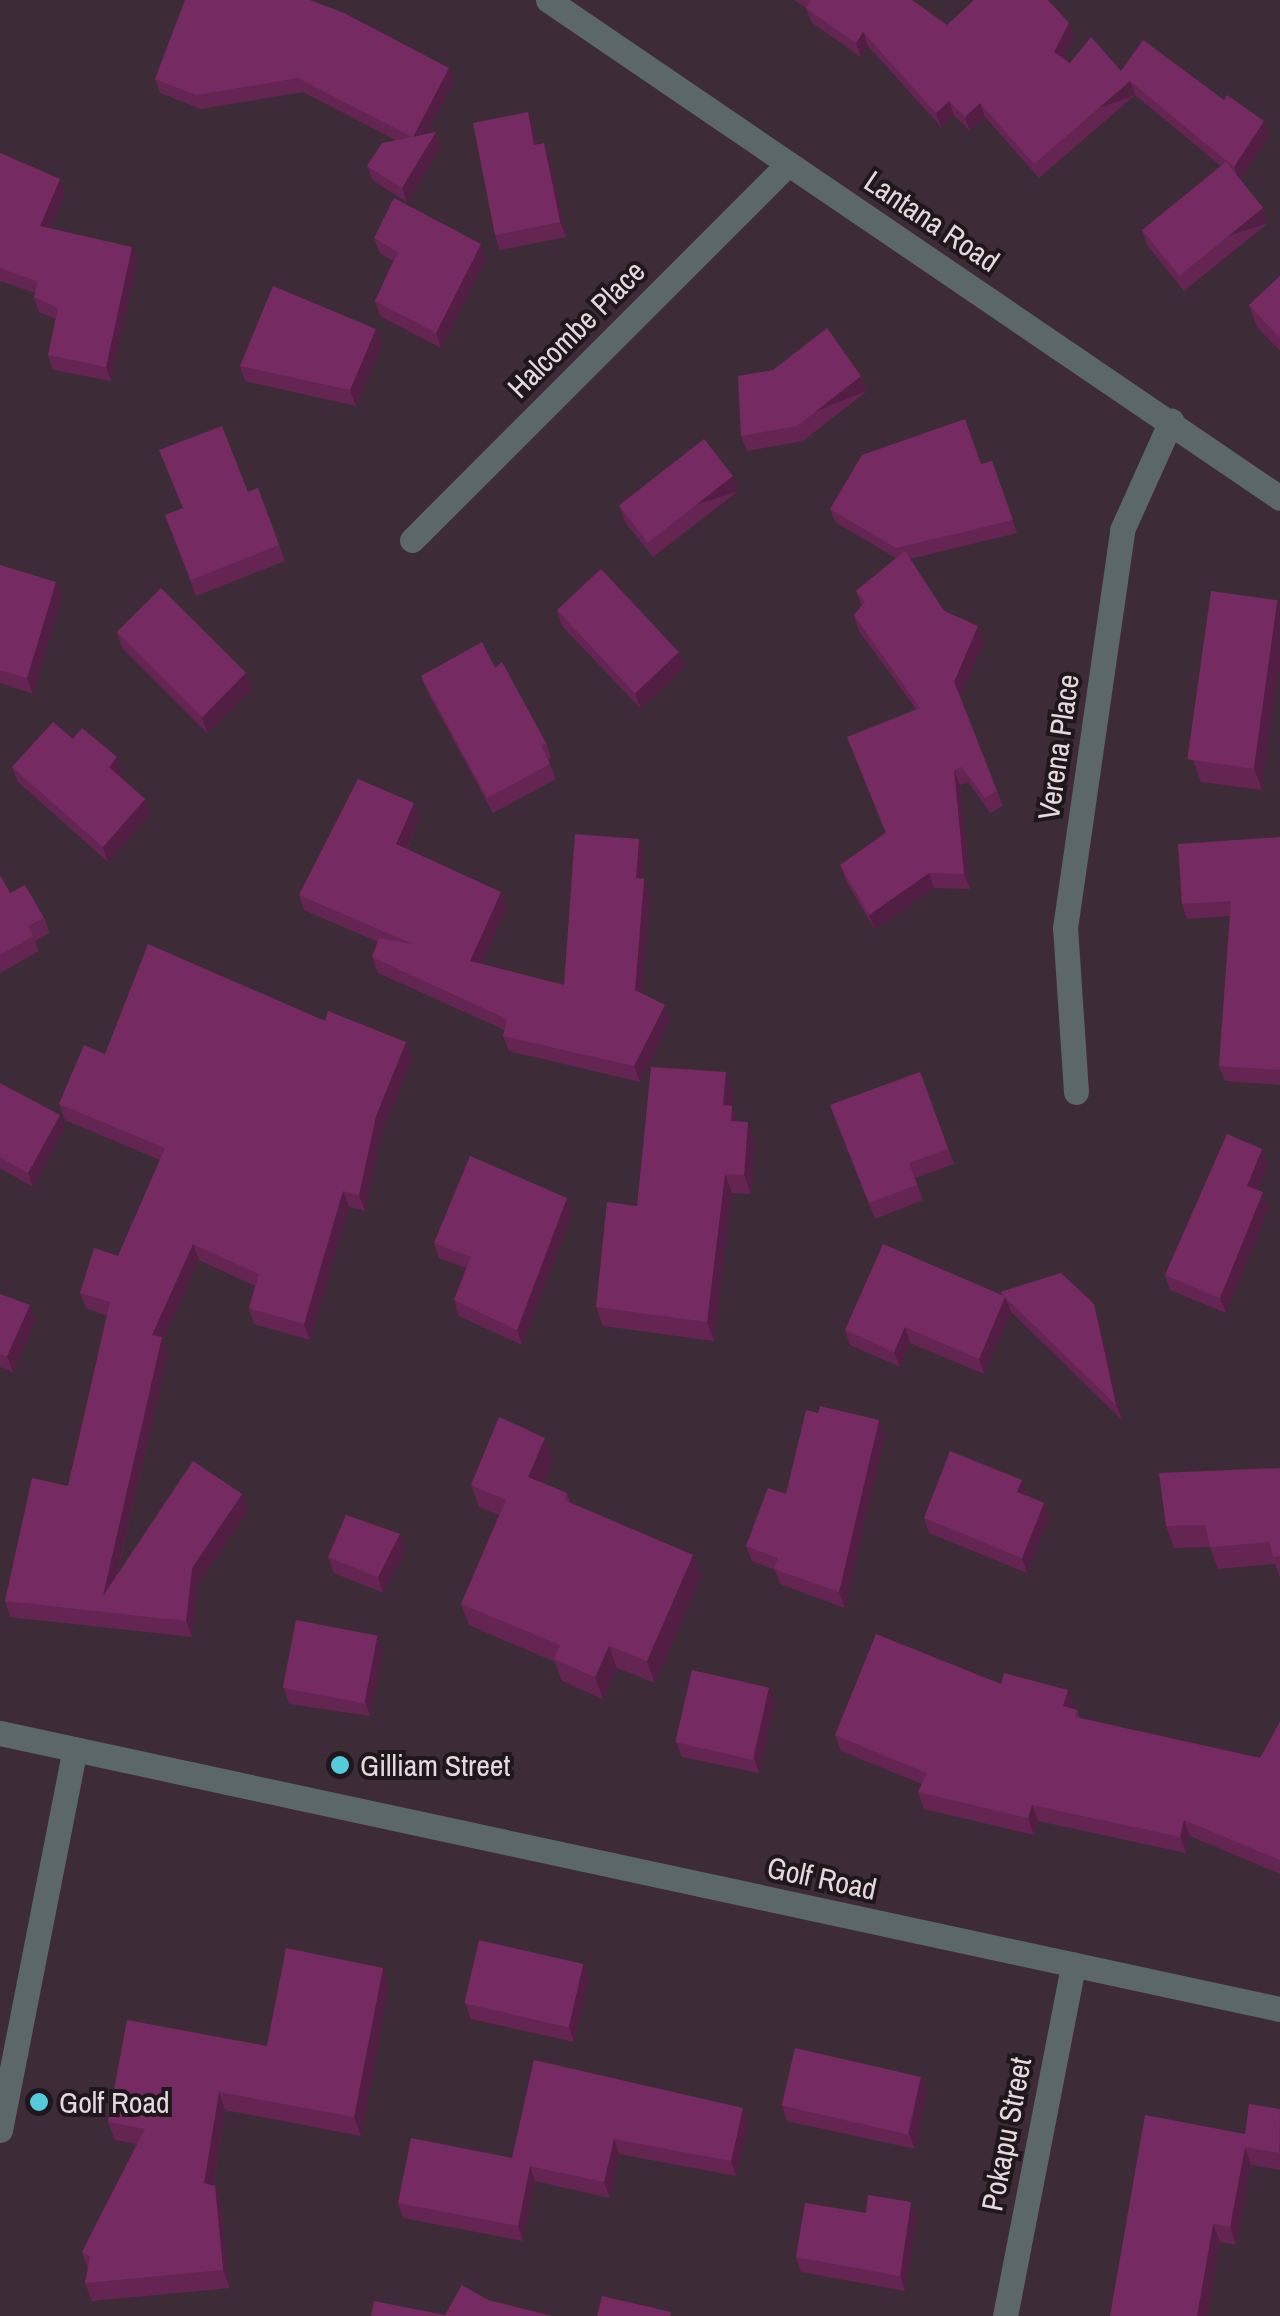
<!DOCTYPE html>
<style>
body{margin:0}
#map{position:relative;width:1280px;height:2316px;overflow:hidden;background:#3e2b38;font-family:"Archivo Narrow",sans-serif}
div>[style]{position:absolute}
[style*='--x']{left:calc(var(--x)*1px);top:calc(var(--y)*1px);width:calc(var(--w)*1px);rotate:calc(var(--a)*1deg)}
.minor>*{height:25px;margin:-12.5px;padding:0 12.5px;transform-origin:12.5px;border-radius:12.5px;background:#5b6769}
.wall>*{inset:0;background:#652553}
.shaded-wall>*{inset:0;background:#521e44;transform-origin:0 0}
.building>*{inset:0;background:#752b61;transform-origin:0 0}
.dots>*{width:28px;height:28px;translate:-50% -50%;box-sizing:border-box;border:5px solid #1f171c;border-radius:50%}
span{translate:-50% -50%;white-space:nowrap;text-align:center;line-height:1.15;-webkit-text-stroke:8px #1f171c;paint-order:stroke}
.street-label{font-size:30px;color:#e5d9e0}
.poi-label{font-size:30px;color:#e5d9e0}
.left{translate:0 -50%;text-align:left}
</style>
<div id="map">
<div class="minor">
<i style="--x:548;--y:0;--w:885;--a:34.23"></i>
<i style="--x:412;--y:540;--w:530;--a:-45"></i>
<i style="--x:1076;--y:1092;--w:164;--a:-93.8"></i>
<i style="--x:1065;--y:928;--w:402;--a:-81.8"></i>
<i style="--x:1122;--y:530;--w:120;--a:-65.8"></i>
<i style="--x:0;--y:1733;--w:1309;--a:12.17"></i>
<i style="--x:0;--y:2130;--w:388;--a:-78.9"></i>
<i style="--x:1005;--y:2316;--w:358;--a:-79"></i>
</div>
<div class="wall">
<i style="clip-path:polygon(794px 0,912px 0,947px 25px,1074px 37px,1063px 59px,1070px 63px,1121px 71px,1270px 135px,1240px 179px,1268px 223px,1184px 291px,1147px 245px,1142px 230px,1221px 166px,1135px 95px,1039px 178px,985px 117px,970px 131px,954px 115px,941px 127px,868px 46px,861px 57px,811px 22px,806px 8px)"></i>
<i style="clip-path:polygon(449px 68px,454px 82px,426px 134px,436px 132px,441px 146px,407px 202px,372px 180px,367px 166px,396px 140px,303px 92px,201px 109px,160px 93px,155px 79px)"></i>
<i style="clip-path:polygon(528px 112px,533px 128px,537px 145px,550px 159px,566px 237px,500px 250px,495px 235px)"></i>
<i style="clip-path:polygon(0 153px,60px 179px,65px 193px,50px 229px,137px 261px,111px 381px,53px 370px,48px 355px,56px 319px,39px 312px,34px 297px,35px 293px,1px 281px,0 284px)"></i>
<i style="clip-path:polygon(374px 238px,486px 259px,441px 348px,380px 316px,375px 301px,393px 261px,380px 253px)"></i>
<i style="clip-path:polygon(1280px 276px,1280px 351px,1257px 327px,1249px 305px)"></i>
<i style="clip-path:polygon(382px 344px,356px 406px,245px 381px,240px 366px)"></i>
<i style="clip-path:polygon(861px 376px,867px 391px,803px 441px,747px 451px,741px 436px)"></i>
<i style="clip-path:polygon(992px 461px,1017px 533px,910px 559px,944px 611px,978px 626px,984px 642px,960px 696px,1003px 806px,990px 813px,968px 782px,960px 785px,970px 889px,934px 888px,875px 930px,846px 881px,840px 865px,885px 833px,916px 709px,859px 631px,854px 615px,862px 606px,856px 591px,896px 558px,835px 522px,830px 509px)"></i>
<i style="clip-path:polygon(733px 476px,738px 491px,653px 557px,625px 522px,620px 507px)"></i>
<i style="clip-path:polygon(258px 488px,285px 561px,196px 596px,165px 515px,248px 492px)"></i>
<i style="clip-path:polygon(0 565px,62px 597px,33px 694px,0 683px)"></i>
<i style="clip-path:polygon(1280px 609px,1280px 657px,1262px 790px,1201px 782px,1193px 760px)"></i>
<i style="clip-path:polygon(557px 610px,685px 667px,641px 709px,562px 626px)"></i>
<i style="clip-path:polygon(117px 632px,246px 673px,252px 689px,207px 733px,122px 648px)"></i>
<i style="clip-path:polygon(495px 668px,546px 743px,551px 758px,548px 760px,556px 779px,493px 813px,427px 691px,421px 676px)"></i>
<i style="clip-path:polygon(73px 739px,122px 772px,119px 776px,145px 799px,150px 814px,108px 862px,18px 782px,12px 767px)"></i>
<i style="clip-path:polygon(414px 803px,420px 818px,407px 849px,507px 907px,481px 964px,564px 985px,639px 839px,644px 854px,642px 878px,644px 879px,650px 894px,642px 993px,670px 1020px,640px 1082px,509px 1051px,503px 1036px,505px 1030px,378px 973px,372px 957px,378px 942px,304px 910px,299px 895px)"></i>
<i style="clip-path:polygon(1280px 837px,1280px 1085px,1225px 1081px,1219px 1066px,1230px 916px,1187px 919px,1182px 904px)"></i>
<i style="clip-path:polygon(0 875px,10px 893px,44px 918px,50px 933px,35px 941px,39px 951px,0 973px)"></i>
<i style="clip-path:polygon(325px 1021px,406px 1042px,412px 1058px,382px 1132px,365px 1211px,349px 1207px,310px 1340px,254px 1324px,249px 1308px,255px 1286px,199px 1260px,163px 1340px,168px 1353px,117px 1575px,242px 1494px,248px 1510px,198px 1584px,192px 1637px,10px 1617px,5px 1601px,68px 1486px,107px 1316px,86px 1308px,80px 1293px,118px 1256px,160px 1160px,65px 1120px,59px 1104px,105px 1054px)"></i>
<i style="clip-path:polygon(920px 1072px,954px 1164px,915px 1178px,923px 1200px,875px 1219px,830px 1105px)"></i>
<i style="clip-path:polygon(0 1083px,65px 1128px,33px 1187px,0 1168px)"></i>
<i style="clip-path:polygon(733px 1091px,731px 1105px,738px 1121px,755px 1141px,751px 1194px,732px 1193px,714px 1341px,603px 1326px,596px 1307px,637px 1206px)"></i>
<i style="clip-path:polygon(1262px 1149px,1268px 1165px,1257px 1190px,1269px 1208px,1226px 1313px,1170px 1290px,1165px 1275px)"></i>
<i style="clip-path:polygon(567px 1198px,572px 1213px,522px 1345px,459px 1316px,454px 1300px,466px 1268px,439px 1258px,434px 1243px)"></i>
<i style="clip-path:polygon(0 1294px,35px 1321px,13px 1372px,0 1367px)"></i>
<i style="clip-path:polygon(1001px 1295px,1094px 1304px,1099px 1320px,1122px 1420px,1011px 1312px,984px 1374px,910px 1343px,900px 1367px,850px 1345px,845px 1330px)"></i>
<i style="clip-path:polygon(879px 1420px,885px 1435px,845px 1608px,780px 1584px,775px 1570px,752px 1561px,746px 1546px,786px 1494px)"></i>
<i style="clip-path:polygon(553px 1460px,543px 1483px,567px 1493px,570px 1503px,693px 1555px,701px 1577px,655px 1683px,617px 1668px,603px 1699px,562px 1681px,555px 1662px,469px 1625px,461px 1604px,499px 1515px,479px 1507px,471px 1485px)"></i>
<i style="clip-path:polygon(1280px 1468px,1280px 1578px,1275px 1564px,1218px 1569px,1210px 1547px,1174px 1548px,1166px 1526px)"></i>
<i style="clip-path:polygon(1027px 1495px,1044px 1503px,1049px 1518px,1027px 1573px,929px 1533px,924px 1518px)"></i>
<i style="clip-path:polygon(400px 1534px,406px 1550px,383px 1593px,334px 1573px,328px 1557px)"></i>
<i style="clip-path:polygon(377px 1636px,383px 1651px,370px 1716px,289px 1704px,284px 1688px)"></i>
<i style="clip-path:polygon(1001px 1684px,1068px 1690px,1074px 1706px,1073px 1709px,1077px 1710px,1080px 1718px,1260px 1758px,1280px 1722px,1280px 1874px,1190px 1836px,1186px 1853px,1038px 1821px,1034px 1835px,924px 1809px,918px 1792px,922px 1784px,841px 1751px,835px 1735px)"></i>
<i style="clip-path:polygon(775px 1703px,759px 1773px,682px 1757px,676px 1742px)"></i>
<i style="clip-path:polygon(583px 1964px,589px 1979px,574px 2042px,471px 2019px,465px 2003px)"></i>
<i style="clip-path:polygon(383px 1968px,389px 1986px,361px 2136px,225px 2110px,213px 2185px,215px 2186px,221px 2204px,230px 2288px,92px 2301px,85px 2283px,88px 2270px,82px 2252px,137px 2144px,115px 2140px,108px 2122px,267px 2046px)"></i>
<i style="clip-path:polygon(534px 2060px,748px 2123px,736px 2176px,619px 2154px,610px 2198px,535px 2181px,523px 2241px,403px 2218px,398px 2203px,512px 2158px)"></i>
<i style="clip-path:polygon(921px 2076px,927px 2091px,915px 2149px,787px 2121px,782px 2106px)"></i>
<i style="clip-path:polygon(1280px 2109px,1280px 2170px,1251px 2165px,1236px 2245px,1220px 2242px,1207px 2316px,1110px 2316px,1245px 2134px)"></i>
<i style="clip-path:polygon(866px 2213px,917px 2217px,905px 2291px,801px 2272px,796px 2257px)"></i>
</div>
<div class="shaded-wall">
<i style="clip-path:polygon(1069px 23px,1074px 37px,1059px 66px,1054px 52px)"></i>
<i style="clip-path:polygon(863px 32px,868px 46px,861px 57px,856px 43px)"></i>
<i style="clip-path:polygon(449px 68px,454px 82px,418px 151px,413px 137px)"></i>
<i style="left:1130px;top:81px;width:15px;height:127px;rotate:70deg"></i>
<i style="clip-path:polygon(949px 101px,954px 115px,941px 127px,936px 113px)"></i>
<i style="clip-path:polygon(980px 103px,985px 117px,970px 131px,965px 117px)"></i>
<i style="clip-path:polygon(528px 112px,533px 128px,540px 161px,534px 145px)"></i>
<i style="clip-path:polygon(1264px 121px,1270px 135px,1239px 181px,1234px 167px)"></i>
<i style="clip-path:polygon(436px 132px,441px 146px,407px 202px,402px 188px)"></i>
<i style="clip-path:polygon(544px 143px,550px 159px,566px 237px,560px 222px)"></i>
<i style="clip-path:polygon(60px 179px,65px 193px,45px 241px,40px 226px)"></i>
<i style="left:1263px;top:208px;width:16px;height:109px;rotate:72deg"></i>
<i style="clip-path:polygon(481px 244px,486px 259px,441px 348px,436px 333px)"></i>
<i style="clip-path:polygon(132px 247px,137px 261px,111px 381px,106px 367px)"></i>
<i style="clip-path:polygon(376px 329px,382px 344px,356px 406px,350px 390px)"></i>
<i style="left:861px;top:376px;width:16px;height:81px;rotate:68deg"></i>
<i style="left:733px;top:476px;width:16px;height:108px;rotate:72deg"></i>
<i style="clip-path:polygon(56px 582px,62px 597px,33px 694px,27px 678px)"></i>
<i style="clip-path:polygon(1277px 600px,1280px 609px,1280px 657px,1262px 790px,1254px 768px)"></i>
<i style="clip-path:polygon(978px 626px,984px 642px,960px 697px,954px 682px)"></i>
<i style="clip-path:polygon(679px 652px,685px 667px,641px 709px,635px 694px)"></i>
<i style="clip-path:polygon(246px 673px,252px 689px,207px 733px,202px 718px)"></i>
<i style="clip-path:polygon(117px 757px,122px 772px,114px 782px,109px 767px)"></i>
<i style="clip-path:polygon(954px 770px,960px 785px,970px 889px,964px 874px)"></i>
<i style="clip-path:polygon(145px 799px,150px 814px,108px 862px,103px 847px)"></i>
<i style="clip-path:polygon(414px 803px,420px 818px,402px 859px,396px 844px)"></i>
<i style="clip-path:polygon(639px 839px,644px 854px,641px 893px,636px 878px)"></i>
<i style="clip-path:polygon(929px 873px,934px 888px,875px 930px,869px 915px)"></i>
<i style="clip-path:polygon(644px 879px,650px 894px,641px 1005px,635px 990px)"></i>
<i style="clip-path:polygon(501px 892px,507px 907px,476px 977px,470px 961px)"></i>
<i style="clip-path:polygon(665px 1005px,670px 1020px,640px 1082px,634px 1066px)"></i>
<i style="clip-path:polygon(406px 1042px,412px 1058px,382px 1132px,365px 1211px,359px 1195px,376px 1116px)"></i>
<i style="clip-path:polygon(726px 1072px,733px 1091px,730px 1124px,723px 1105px)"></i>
<i style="clip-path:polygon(732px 1106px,739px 1125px,731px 1121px)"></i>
<i style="clip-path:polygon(60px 1115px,65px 1128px,33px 1187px,28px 1173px)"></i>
<i style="clip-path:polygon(748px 1122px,755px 1141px,751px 1194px,744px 1175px)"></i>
<i style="clip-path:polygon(1262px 1149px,1268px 1165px,1252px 1201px,1247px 1186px)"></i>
<i style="clip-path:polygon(725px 1174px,732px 1193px,714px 1341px,707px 1322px)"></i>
<i style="clip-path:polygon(343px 1191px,349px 1207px,310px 1340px,304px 1324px)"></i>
<i style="clip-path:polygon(1263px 1192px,1269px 1208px,1226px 1313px,1220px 1298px)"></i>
<i style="clip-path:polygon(567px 1198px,572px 1213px,522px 1345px,517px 1330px)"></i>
<i style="clip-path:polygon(193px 1244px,199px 1260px,163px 1340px,168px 1353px,108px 1612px,103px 1596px,152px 1335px)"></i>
<i style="clip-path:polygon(1005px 1297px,1011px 1312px,984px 1374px,979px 1359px)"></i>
<i style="clip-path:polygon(1094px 1304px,1099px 1320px,1122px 1420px,1116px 1405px)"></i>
<i style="clip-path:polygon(30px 1305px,35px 1321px,13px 1372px,7px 1356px)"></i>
<i style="clip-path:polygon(905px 1327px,910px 1343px,900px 1367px,894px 1352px)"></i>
<i style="clip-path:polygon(879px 1420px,885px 1435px,845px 1608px,839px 1592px)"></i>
<i style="clip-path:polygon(545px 1438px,553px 1460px,536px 1499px,528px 1477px)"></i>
<i style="clip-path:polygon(1022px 1480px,1027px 1495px,1022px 1507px,1017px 1492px)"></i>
<i style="clip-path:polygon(242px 1494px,248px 1510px,198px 1584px,192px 1637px,186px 1621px,192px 1568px)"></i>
<i style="clip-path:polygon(1044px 1503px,1049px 1518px,1027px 1573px,1022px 1558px)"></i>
<i style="clip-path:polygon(400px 1534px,406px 1550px,383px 1593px,378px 1577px)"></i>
<i style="clip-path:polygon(693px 1555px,701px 1577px,655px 1683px,647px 1661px)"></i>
<i style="clip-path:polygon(377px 1636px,383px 1651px,370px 1716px,365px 1701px)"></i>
<i style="clip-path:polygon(609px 1646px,617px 1668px,603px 1699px,595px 1677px)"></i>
<i style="clip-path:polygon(769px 1688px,775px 1703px,759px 1773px,754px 1758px)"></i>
<i style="clip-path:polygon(1068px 1690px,1074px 1706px,1069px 1722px,1063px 1706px)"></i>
<i style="clip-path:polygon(1032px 1805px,1038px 1821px,1034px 1835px,1028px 1818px)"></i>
<i style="clip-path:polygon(1184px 1820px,1190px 1836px,1186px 1853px,1180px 1837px)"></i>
<i style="clip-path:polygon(583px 1964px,589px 1979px,574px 2042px,569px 2027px)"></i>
<i style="clip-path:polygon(383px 1968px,389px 1986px,361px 2136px,354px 2117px)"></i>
<i style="clip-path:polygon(921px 2076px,927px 2091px,915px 2149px,909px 2134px)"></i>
<i style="clip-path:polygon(219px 2092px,225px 2110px,210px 2201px,204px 2183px)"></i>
<i style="clip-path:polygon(743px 2108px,748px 2123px,736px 2176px,731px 2161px)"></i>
<i style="clip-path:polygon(614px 2139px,619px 2154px,610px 2198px,604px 2182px)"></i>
<i style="clip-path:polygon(1245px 2147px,1251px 2165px,1236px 2245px,1230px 2227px)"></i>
<i style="clip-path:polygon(530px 2166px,535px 2181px,523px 2241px,518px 2226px)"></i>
<i style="clip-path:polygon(215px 2186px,221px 2204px,230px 2288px,223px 2270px)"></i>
<i style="clip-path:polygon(911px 2202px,917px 2217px,905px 2291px,900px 2276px)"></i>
<i style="clip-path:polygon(1213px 2224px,1220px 2242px,1207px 2316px,1197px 2316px)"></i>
</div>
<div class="building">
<i style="clip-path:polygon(185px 0,310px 0,344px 13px,449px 68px,413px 137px,436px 132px,402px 188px,367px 166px,382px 143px,412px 137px,298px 78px,196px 95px,155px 79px)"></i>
<i style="clip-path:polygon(809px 0,912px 0,947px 25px,974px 0,1048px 0,1069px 23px,1054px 52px,1070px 63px,1091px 37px,1121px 71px,1143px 40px,1224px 100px,1227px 95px,1264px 121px,1234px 167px,1130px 81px,1034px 164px,980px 103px,965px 117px,949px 101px,936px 113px,863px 32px,856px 43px,806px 8px,811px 1px)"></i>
<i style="clip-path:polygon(528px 112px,534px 145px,544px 143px,560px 222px,495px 235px,473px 123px)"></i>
<i style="clip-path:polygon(0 153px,60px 179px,40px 226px,132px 247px,106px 367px,48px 355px,58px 308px,34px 297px,38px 282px,0 268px)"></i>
<i style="left:1226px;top:162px;width:59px;height:108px;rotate:51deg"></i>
<i style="clip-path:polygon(394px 198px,481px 244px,436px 333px,375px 301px,398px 252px,374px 238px)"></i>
<i style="clip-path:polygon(1280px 276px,1280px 338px,1249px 305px)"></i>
<i style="clip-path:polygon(273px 286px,376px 329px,350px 390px,240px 366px)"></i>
<i style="clip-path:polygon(827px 328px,861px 376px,797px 426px,741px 436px,738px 376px,773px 370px)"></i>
<i style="clip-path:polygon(965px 419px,981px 464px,992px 461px,1013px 520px,896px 548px,830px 509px,862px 455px)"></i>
<i style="clip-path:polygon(222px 426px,248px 492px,258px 488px,279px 545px,191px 580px,165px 515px,183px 508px,159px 450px)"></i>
<i style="left:704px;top:439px;width:47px;height:108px;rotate:52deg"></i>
<i style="clip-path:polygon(905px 551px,944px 611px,978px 626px,954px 682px,997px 791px,985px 798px,962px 767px,954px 770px,964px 874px,929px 873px,869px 915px,840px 865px,886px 833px,847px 737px,920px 708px,854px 615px,865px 602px,856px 591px)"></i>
<i style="clip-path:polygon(0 565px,56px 582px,27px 678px,0 670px)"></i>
<i style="left:601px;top:569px;width:114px;height:60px;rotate:47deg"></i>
<i style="left:161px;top:588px;width:120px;height:62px;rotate:45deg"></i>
<i style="left:1211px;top:591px;width:67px;height:170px;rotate:8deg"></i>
<i style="clip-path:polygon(482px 642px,495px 668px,502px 662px,546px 743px,541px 745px,550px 764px,487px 798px,421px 676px)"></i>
<i style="clip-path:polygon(53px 722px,73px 739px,82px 728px,117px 757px,109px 767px,145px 799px,103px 847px,12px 767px)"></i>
<i style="clip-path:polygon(358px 779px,414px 803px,396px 844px,501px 892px,470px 961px,564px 985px,575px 834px,639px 839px,636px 878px,644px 879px,635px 990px,665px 1005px,634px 1066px,503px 1036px,507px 1019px,372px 957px,379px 938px,413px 944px,299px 895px)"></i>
<i style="clip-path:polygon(1280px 837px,1280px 1070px,1219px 1066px,1231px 901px,1182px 904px,1178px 844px)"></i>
<i style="clip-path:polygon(0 875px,10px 893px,25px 885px,44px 918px,28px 926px,33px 936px,0 955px)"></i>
<i style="clip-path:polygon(148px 944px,325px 1021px,328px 1011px,406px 1042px,376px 1116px,359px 1195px,343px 1191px,304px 1324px,249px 1308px,259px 1274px,193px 1244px,152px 1335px,162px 1337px,103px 1596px,193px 1461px,242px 1494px,192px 1568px,186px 1621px,5px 1601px,32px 1478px,68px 1486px,110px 1302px,80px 1293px,94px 1248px,118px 1256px,165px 1148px,59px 1104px,84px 1045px,105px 1054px)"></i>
<i style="clip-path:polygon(651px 1067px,726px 1072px,723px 1105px,732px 1106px,731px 1121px,748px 1122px,744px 1175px,725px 1174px,707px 1322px,596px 1307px,607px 1202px,637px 1206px)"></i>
<i style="clip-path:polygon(920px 1072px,948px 1149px,909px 1163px,917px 1185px,869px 1203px,830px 1105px)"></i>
<i style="clip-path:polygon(0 1083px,60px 1115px,28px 1173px,0 1157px)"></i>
<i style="clip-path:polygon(1227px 1134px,1262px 1149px,1247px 1186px,1263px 1192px,1220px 1298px,1165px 1275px)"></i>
<i style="clip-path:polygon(470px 1156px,567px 1198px,517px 1330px,454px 1300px,471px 1257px,434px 1243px)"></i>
<i style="clip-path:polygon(883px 1244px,1004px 1296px,1000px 1292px,1061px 1273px,1094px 1304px,1116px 1405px,1005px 1297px,979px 1359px,905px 1327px,894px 1352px,845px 1330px)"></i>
<i style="clip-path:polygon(0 1294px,30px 1305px,7px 1356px,0 1354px)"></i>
<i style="clip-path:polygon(820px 1406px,879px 1420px,839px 1592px,774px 1569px,778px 1558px,746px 1546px,768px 1488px,786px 1494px,806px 1410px,818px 1413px)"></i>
<i style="clip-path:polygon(499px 1417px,545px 1438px,528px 1477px,567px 1493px,564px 1500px,693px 1555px,647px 1661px,609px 1646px,595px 1677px,554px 1659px,560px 1645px,461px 1604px,506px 1500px,471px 1485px)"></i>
<i style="clip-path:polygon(950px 1451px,1022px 1480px,1017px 1492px,1044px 1503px,1022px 1558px,924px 1518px)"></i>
<i style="clip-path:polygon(1280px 1468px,1280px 1556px,1273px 1558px,1270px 1542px,1210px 1547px,1205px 1525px,1166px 1526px,1159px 1473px)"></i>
<i style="clip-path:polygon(346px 1515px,400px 1534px,378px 1577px,328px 1557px)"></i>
<i style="left:296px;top:1620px;width:83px;height:69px;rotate:11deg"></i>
<i style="clip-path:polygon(876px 1634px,1001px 1684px,1004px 1673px,1068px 1690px,1063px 1706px,1077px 1710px,1075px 1717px,1260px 1758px,1280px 1722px,1280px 1860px,1184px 1820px,1180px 1837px,1032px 1805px,1028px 1818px,918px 1792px,927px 1773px,835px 1735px)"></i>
<i style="left:692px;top:1670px;width:79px;height:74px;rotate:13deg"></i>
<i style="left:479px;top:1940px;width:107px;height:65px;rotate:13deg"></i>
<i style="clip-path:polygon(286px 1948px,383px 1968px,354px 2117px,219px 2092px,204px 2183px,215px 2186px,223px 2270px,85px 2283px,90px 2257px,82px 2252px,145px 2129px,108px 2122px,127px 2020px,267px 2046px)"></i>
<i style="left:795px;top:2048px;width:129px;height:59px;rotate:13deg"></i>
<i style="clip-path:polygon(534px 2060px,743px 2108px,731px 2161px,614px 2139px,604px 2182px,530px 2166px,518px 2226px,398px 2203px,411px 2138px,512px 2158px)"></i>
<i style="clip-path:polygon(1249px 2104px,1280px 2109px,1279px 2153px,1245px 2147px,1230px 2227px,1213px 2224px,1197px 2316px,1110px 2316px,1145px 2115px,1245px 2134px)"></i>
<i style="clip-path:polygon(868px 2195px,911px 2202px,900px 2276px,796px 2257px,805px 2203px,866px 2213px)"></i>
<i style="clip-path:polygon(462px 2285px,488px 2300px,552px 2316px,371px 2316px,374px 2301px,445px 2315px)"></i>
<i style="clip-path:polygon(602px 2296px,671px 2312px,670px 2316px,597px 2316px)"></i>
</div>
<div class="dots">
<i style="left:340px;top:1765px;background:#53cbda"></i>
<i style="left:39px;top:2102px;background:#53cbda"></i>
</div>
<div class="street-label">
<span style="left:932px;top:221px;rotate:34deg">Lantana Road</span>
<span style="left:576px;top:329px;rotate:-45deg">Halcombe Place</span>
<span style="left:1058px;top:747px;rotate:-82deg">Verena Place</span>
<span style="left:822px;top:1878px;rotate:12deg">Golf Road</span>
<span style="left:1006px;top:2134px;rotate:-79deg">Pokapu Street</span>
</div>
<div class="poi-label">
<span class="left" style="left:360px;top:1765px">Gilliam Street</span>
<span class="left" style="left:59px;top:2102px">Golf Road</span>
</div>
</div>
